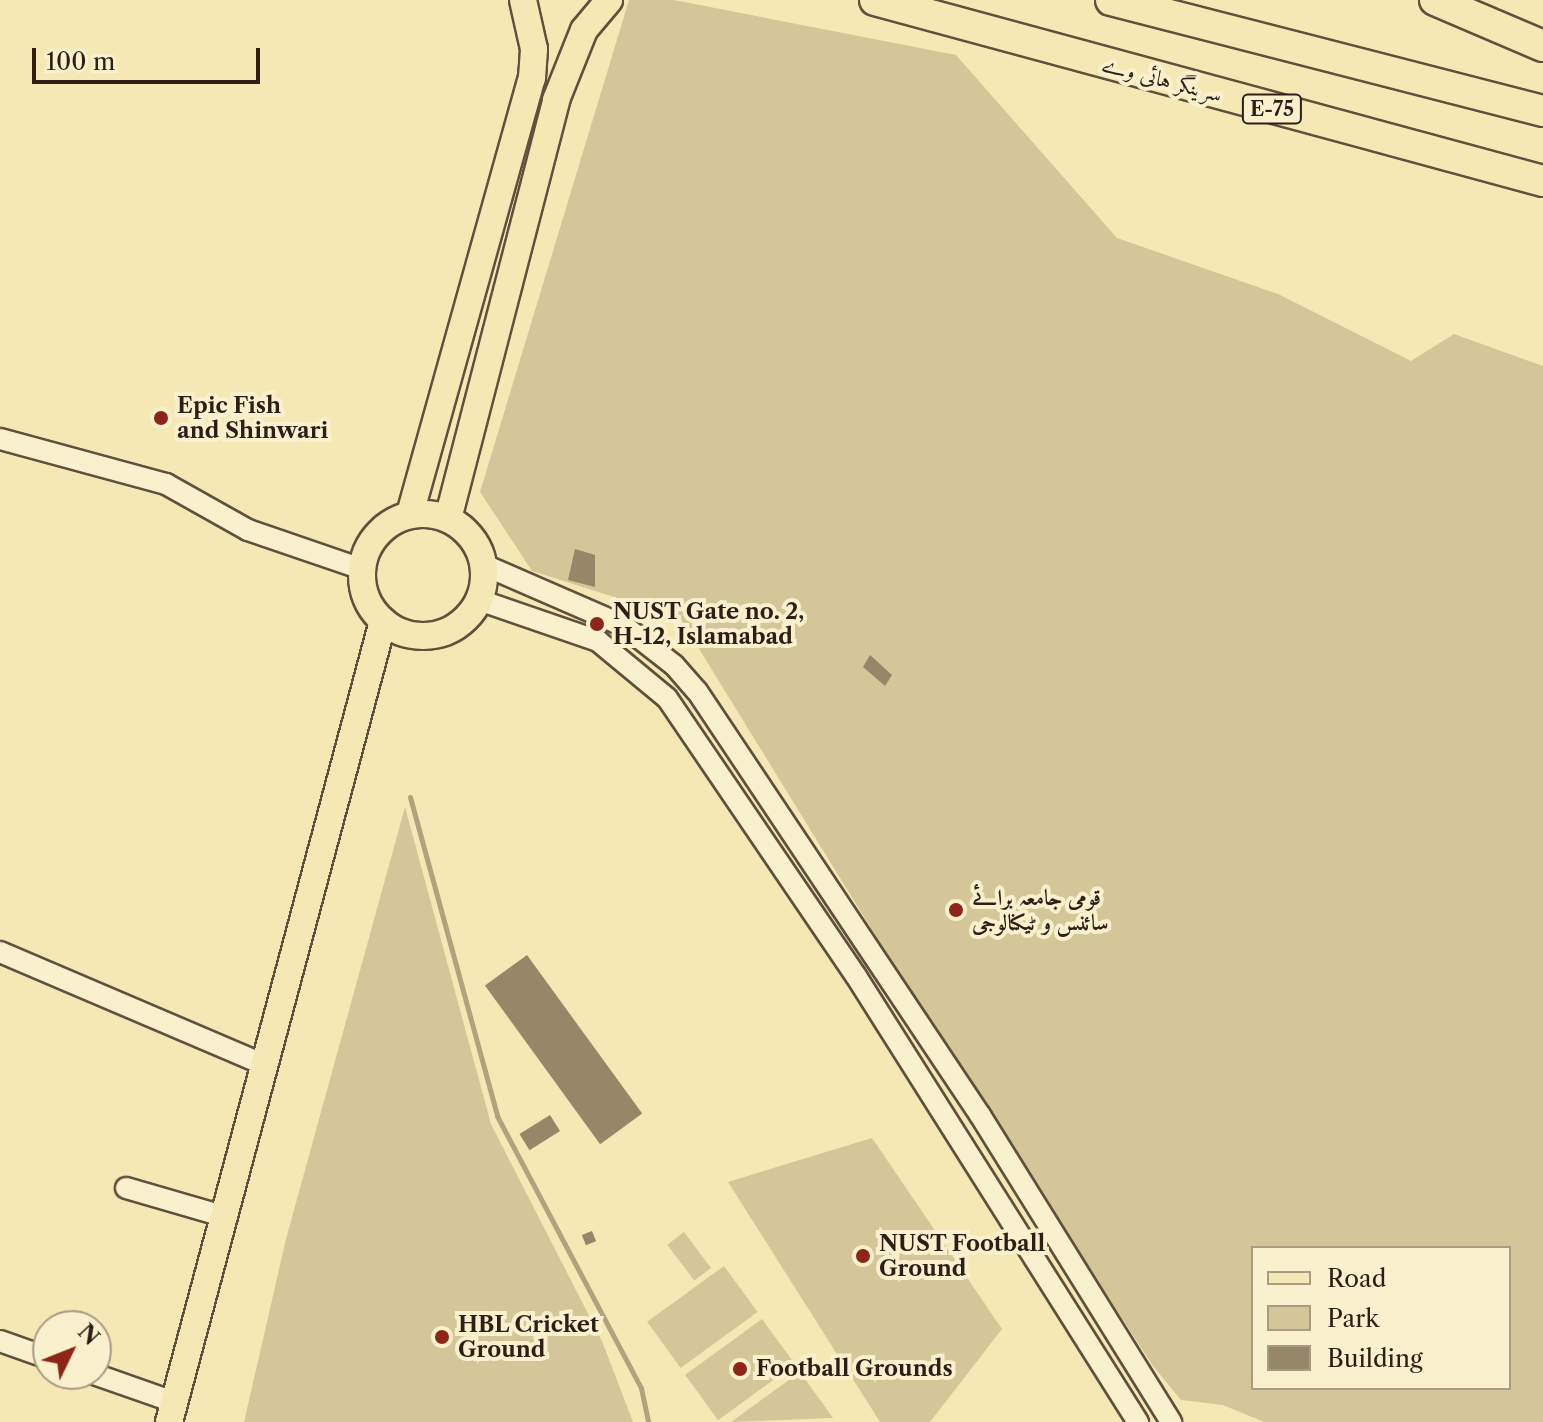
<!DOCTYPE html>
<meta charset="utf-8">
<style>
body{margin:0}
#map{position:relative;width:1543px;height:1422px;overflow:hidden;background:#f6e8b4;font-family:"Libre Caslon Text",Amiri,serif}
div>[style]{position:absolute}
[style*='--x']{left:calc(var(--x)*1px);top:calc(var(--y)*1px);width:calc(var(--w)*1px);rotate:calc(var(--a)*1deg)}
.green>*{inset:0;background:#d4c699;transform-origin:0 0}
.stream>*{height:5px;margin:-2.5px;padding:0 2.5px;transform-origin:2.5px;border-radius:2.5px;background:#b2a37e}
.building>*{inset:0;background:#968768;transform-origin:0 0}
.roads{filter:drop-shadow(2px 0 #60503d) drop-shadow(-2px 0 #60503d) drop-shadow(0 2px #60503d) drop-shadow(0 -2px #60503d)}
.minor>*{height:20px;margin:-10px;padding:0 10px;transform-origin:10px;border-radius:10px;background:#f9f0ce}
.major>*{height:26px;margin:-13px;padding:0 13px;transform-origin:13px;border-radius:13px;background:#f6e8b4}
.major>.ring{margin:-13px;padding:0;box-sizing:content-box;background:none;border:26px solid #f6e8b4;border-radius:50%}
.highway>*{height:30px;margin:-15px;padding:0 15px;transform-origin:15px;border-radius:15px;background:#f6e8b4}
.dots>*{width:22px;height:22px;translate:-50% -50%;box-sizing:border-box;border:4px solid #f9f0ce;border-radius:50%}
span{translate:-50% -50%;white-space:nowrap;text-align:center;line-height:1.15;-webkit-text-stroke:8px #f9f0ce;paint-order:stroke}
.shield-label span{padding:2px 6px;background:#f9f0ce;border:2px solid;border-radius:6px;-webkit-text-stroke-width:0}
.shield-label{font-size:20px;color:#2e1e15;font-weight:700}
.street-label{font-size:22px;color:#2e1e15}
.poi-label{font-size:22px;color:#2e1e15;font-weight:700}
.left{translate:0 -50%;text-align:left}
.legend{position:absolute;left:1251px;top:1246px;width:260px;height:144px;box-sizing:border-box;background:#f9f0ce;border:2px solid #a89c84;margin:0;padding:10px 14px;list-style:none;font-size:24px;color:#2e1e15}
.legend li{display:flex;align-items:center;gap:16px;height:40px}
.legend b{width:40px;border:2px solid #a89c84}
.north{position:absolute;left:32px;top:1310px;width:80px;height:80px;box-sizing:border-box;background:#f9f0ce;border:2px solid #a89c84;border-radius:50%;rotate:47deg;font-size:22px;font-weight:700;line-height:32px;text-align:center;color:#2e1e15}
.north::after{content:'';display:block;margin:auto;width:28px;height:36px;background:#8f2418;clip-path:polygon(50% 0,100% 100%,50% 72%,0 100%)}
.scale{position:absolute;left:32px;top:48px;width:228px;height:36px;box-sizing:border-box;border:4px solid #2e1e15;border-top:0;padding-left:10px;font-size:24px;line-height:28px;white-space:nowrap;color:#2e1e15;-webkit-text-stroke:6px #f9f0ce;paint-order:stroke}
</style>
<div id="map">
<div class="green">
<i style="clip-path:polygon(evenodd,629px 0,674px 0,956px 55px,1117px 238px,1278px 294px,1411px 361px,1454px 334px,1543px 366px,1543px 1422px,1264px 1422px,1223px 1405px,1181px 1400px,1153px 1366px,912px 995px,680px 618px,532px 571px,480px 492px,629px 0,1253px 1248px,1509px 1248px,1509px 1388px,1253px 1388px,1253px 1248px)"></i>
<i style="clip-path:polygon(405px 807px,491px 1124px,602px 1341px,633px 1422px,244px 1422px,286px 1239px)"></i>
<i style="clip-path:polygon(872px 1138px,1002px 1329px,930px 1422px,880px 1422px,728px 1182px)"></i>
<i style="left:684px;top:1232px;width:45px;height:21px;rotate:53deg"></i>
<i style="left:724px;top:1266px;width:57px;height:95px;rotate:54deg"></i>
<i style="left:762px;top:1319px;width:56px;height:95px;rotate:54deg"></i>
<i style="clip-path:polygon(800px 1372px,833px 1418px,731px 1422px)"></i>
</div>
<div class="stream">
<i style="--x:410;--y:797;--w:331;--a:74.7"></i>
<i style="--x:497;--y:1116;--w:308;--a:62.1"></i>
<i style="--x:641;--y:1388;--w:35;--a:78"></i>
</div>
<div class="building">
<i style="clip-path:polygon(575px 549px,595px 555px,595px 587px,568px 580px)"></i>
<i style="clip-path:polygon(870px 655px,892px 675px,885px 686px,863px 667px)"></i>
<i style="left:527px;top:955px;width:196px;height:52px;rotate:54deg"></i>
<i style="left:550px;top:1115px;width:19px;height:36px;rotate:58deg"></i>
<i style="left:592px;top:1231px;width:11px;height:11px;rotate:68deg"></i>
</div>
<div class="roads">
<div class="minor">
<i style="--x:0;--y:439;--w:172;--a:15.2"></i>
<i style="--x:166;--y:484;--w:94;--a:29.3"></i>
<i style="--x:248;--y:530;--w:120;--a:18.9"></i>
<i style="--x:484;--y:565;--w:153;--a:23.5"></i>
<i style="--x:624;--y:626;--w:63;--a:38"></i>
<i style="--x:674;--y:665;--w:35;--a:49"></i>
<i style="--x:697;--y:691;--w:510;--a:56.28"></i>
<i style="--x:980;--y:1115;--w:362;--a:58.1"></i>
<i style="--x:479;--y:600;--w:126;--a:19"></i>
<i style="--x:598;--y:641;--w:89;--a:39.6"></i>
<i style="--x:667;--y:698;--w:336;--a:55.8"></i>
<i style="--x:856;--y:976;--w:528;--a:57.7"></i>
<i style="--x:0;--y:952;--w:286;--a:23.1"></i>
<i style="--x:126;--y:1188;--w:101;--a:16.1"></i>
<i style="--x:0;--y:1341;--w:51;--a:19.5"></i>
<i style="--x:94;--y:1374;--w:85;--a:19.3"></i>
</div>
<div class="major">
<i style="--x:410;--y:514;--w:453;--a:-74.4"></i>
<i style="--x:532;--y:78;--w:29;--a:-86"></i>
<i style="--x:534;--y:49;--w:50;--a:-102.7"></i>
<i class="ring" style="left:362px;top:514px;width:96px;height:96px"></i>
<i style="--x:448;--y:519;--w:433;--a:-75.5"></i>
<i style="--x:556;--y:100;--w:75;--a:-68.2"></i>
<i style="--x:584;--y:30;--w:39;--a:-50"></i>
<i style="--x:169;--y:1422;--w:829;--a:-75.04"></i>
</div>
<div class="highway">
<i style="--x:875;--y:0;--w:692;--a:15.16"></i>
<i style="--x:1111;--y:0;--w:446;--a:14.4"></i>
<i style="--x:1435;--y:0;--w:117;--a:23.1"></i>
</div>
</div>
<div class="dots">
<i style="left:161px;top:418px;background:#8f2418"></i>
<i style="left:597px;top:624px;background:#8f2418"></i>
<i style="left:956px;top:910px;background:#8f2418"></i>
<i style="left:863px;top:1256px;background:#8f2418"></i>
<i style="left:442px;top:1337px;background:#8f2418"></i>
<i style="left:740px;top:1369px;background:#8f2418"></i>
</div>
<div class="shield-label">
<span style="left:1272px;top:109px">E-75</span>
</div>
<div class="street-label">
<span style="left:1162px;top:79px;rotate:15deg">سرینگر ہائی وے</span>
</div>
<div class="poi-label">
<span class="left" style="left:177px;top:418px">Epic Fish<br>and Shinwari</span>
<span class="left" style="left:613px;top:624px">NUST Gate no. 2,<br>H-12, Islamabad</span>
<span class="left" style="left:972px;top:910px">قومی جامعہ برائے<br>سائنس و ٹیکنالوجی</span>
<span class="left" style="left:879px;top:1256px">NUST Football<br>Ground</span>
<span class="left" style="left:458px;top:1337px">HBL Cricket<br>Ground</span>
<span class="left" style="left:756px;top:1369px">Football Grounds</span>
</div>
<ul class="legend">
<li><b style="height:10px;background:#f6e8b4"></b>Road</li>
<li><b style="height:22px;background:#d4c699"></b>Park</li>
<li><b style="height:22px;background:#968768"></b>Building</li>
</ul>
<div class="north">N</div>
<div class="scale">100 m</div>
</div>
